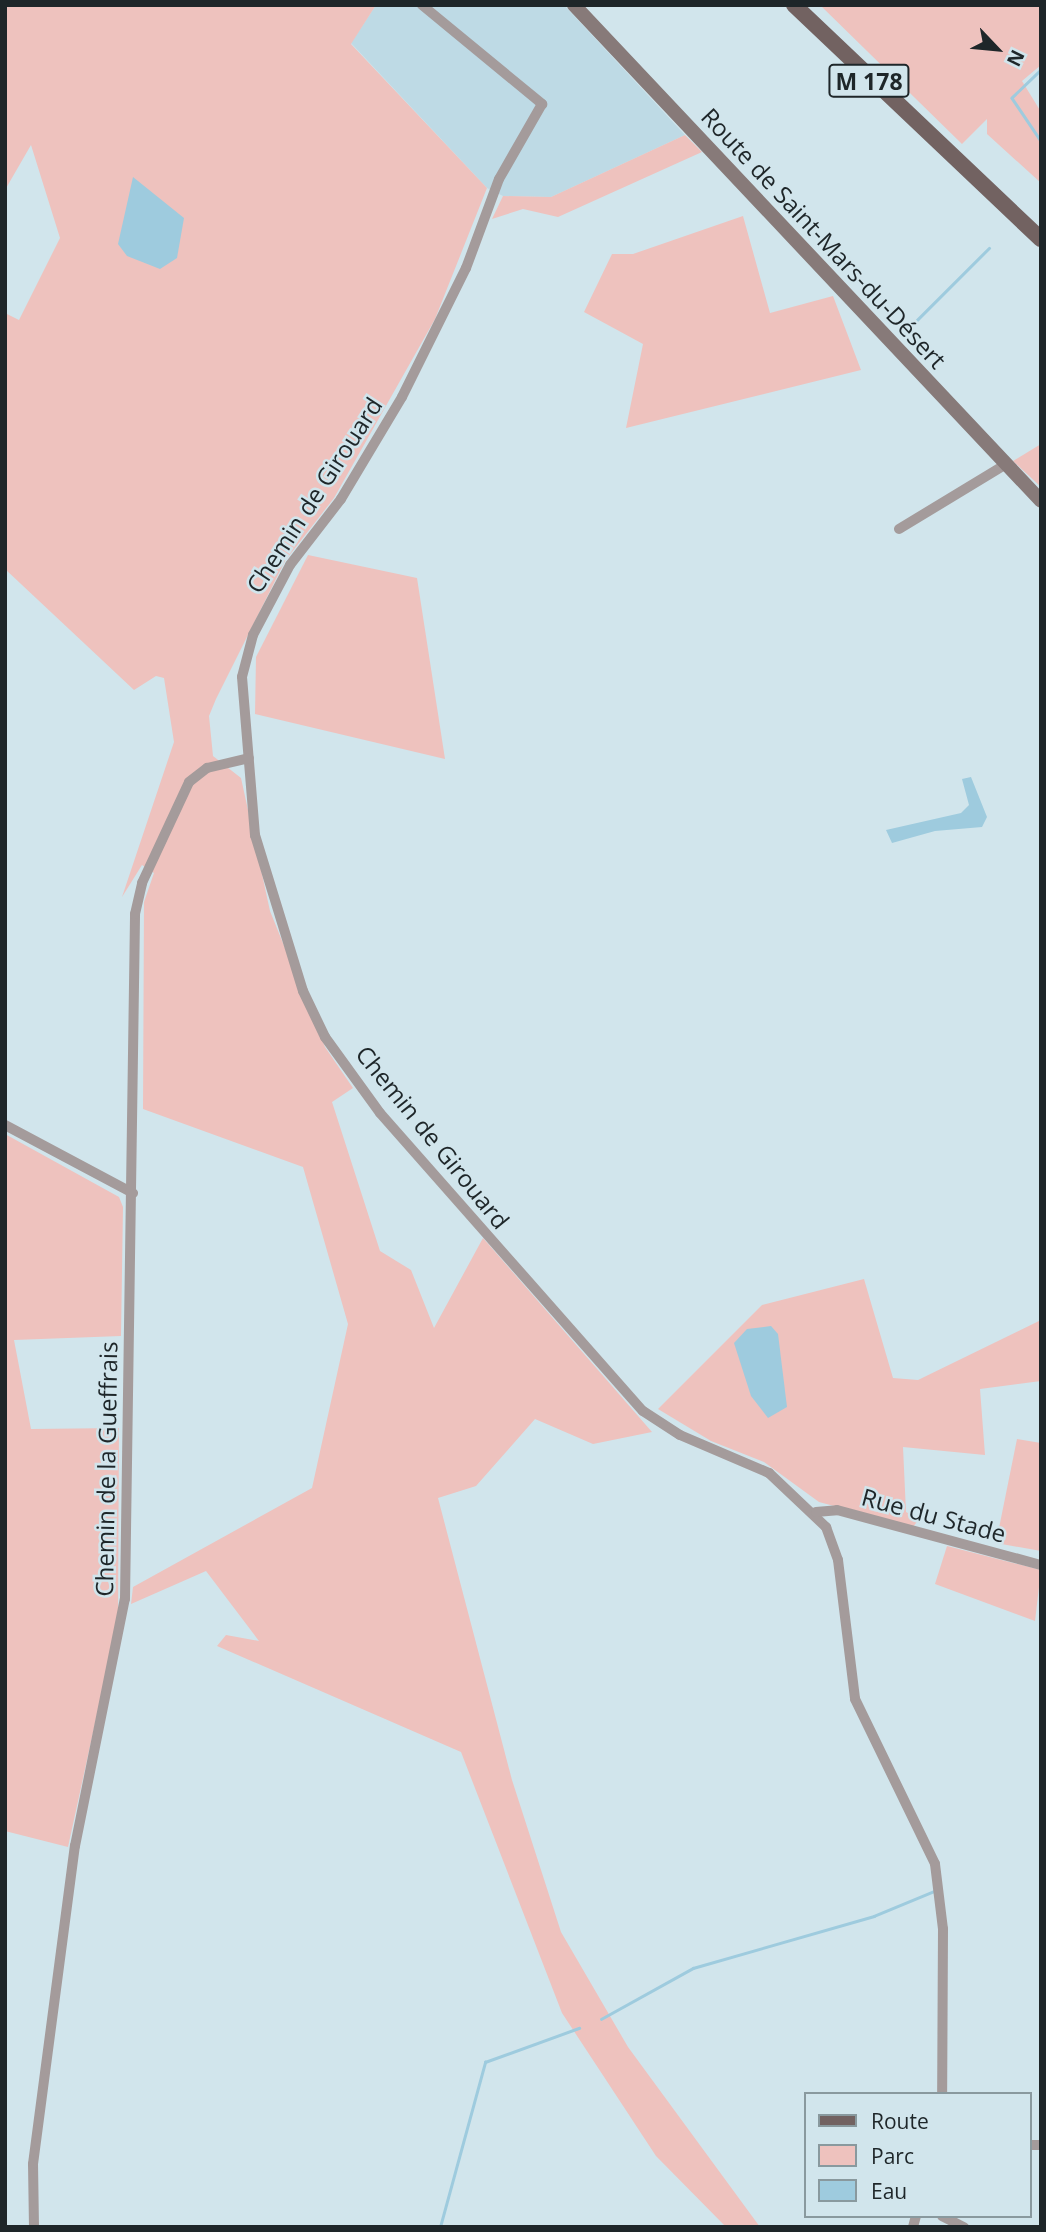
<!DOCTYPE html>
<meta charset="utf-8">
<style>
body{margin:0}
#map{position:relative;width:1046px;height:2232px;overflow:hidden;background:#d1e5ec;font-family:"Open Sans",sans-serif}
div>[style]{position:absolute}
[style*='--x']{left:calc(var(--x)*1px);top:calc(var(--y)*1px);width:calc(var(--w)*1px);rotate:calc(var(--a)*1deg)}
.built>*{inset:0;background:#bedae5}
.green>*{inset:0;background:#eec2be}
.water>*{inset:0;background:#9ecbde}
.stream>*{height:2.5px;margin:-1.25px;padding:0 1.25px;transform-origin:1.25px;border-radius:1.25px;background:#9ecbde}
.street>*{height:10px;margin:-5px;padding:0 5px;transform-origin:5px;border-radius:5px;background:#a49b9b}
.secondary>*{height:14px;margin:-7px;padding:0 7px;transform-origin:7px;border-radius:7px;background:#877a79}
.primary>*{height:16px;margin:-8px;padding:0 8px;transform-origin:8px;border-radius:8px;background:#726261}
span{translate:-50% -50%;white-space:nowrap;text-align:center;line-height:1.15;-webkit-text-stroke:5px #d1e5ec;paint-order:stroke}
.shield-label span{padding:2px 5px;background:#d1e5ec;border:2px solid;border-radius:5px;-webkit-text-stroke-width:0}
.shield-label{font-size:23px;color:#1e2629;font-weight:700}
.street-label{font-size:24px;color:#1e2629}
.frame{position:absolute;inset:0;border:7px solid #1e2629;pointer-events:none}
.legend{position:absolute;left:804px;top:2092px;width:228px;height:126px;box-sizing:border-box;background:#d1e5ec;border:2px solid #89999e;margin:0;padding:9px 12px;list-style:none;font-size:21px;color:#1e2629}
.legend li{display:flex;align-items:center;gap:14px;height:35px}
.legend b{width:35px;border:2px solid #89999e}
.north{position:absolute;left:962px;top:14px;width:70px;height:70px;-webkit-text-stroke:5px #d1e5ec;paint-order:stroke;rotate:116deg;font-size:19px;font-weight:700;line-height:28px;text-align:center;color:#1e2629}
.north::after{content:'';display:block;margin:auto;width:24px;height:32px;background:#1e2629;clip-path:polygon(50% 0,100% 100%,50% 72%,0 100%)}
</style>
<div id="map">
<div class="built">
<i style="clip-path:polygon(376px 5px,564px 5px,685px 135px,551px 197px,503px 196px,487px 188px,351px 43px)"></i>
</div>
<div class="green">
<i style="clip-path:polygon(5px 5px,376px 5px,351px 44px,487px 188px,435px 319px,334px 498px,285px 561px,216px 699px,209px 716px,213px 756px,241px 778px,270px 911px,325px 1047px,353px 1088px,332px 1102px,380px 1251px,411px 1270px,434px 1328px,483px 1238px,652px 1432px,593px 1444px,535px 1419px,476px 1486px,438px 1498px,512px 1780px,561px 1932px,628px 2047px,760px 2227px,726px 2227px,656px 2156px,562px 2013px,461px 1752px,217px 1646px,226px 1635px,259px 1641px,206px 1571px,131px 1604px,133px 1587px,312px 1488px,348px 1324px,303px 1167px,143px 1109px,144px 902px,154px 873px,142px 865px,122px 897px,174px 742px,164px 678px,156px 676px,134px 690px,5px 569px,5px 313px,19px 320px,60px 238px,31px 145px,5px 190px)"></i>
<i style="clip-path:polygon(820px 5px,1041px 5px,1041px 65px,1022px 81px,1041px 112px,1041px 183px,987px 134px,987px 119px,962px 144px)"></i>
<i style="clip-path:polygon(685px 135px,702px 152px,558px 217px,523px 209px,492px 219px,503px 196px,551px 197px)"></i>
<i style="clip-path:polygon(743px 216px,770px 313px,833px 296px,861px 370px,626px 428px,643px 344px,584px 312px,612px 254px,633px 254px)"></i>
<i style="clip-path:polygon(1041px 444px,1041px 487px,1013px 461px)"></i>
<i style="clip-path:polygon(308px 555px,417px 578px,445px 759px,255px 714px,256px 657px)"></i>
<i style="clip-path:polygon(5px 1134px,119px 1197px,123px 1207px,121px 1336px,14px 1340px,31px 1429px,119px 1428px,118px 1618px,68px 1847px,5px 1831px)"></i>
<i style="clip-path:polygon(864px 1279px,893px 1378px,918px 1380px,1041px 1320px,1041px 1381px,980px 1389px,985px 1455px,903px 1447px,906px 1512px,919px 1519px,913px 1527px,819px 1502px,764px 1462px,711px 1441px,658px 1409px,762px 1305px)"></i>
<i style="clip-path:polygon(1017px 1439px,1041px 1443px,1041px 1551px,996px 1543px)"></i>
<i style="clip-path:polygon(947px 1546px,1041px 1570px,1035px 1621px,935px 1584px)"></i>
</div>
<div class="water">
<i style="clip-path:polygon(133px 177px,184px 218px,177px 258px,160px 269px,127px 256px,118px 244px)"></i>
<i style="clip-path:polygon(971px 777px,987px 817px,982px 827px,935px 831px,892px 843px,886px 830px,961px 813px,969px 805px,962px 779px)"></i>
<i style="clip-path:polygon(771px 1326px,778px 1334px,787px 1407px,768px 1418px,751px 1396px,734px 1343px,747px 1329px)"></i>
</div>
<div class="stream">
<i style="--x:1041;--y:70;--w:40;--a:136"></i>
<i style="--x:1012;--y:98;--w:52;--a:56"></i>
<i style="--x:904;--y:333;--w:120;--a:-45"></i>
<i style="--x:601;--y:2019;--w:105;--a:-29"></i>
<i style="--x:693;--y:1968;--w:188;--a:-16"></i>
<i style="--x:874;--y:1916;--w:65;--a:-22.6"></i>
<i style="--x:440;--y:2227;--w:171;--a:-74.7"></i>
<i style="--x:485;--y:2062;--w:100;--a:-19.9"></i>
</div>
<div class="street">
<i style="--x:422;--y:5;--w:156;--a:39.5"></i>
<i style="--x:542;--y:104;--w:86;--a:119.8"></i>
<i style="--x:499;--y:179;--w:95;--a:110.3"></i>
<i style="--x:466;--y:268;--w:144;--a:116.4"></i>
<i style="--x:402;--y:397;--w:119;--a:120.9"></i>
<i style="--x:341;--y:499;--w:83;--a:127.7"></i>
<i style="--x:290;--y:565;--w:79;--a:117.9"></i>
<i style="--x:253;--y:635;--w:43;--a:104.7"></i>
<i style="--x:242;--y:677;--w:159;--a:85.3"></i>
<i style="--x:255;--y:835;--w:163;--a:72.9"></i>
<i style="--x:303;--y:991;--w:51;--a:64.4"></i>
<i style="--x:325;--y:1037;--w:94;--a:54.1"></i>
<i style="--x:380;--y:1113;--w:397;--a:48.6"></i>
<i style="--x:643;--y:1411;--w:44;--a:33"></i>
<i style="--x:680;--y:1435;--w:97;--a:23.1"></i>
<i style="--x:769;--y:1473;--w:79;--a:43.5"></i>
<i style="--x:826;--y:1527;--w:35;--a:70"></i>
<i style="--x:838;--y:1560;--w:140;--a:83"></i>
<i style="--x:855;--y:1699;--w:183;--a:64.1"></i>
<i style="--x:935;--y:1864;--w:65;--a:83"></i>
<i style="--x:943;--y:1929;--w:165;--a:90.3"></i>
<i style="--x:899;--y:529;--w:122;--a:-31.2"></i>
<i style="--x:5;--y:1125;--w:145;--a:28"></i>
<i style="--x:816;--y:1512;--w:21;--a:-5"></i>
<i style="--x:837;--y:1510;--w:211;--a:15.1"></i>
<i style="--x:1030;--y:2145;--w:11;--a:0"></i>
<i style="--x:942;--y:2216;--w:25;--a:27"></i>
<i style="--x:34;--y:2227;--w:63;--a:-90.9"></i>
<i style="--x:33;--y:2164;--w:321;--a:-82.5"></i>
<i style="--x:75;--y:1846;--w:252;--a:-78.6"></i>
<i style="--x:125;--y:1599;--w:685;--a:-89.16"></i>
<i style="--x:135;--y:914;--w:32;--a:-77"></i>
<i style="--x:142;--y:883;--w:111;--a:-65"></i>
<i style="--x:189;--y:782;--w:23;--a:-38"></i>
<i style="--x:207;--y:768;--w:43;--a:-13.4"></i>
<i style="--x:913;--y:2227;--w:11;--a:-75"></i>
</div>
<div class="secondary">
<i style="--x:574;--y:5;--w:681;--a:46.72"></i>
</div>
<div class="primary">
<i style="--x:794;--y:5;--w:340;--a:43.5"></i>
</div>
<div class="shield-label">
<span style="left:869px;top:81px">M 178</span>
</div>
<div class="street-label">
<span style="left:824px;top:238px;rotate:47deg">Route de Saint-Mars-du-Désert</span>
<span style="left:314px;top:495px;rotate:-57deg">Chemin de Girouard</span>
<span style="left:433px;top:1137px;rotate:51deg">Chemin de Girouard</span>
<span style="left:106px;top:1469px;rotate:-89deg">Chemin de la Gueffrais</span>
<span style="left:934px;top:1515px;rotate:15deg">Rue du Stade</span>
</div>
<div class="frame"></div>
<ul class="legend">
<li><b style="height:9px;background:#726261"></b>Route</li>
<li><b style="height:19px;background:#eec2be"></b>Parc</li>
<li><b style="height:19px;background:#9ecbde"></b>Eau</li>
</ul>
<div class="north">N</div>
</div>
